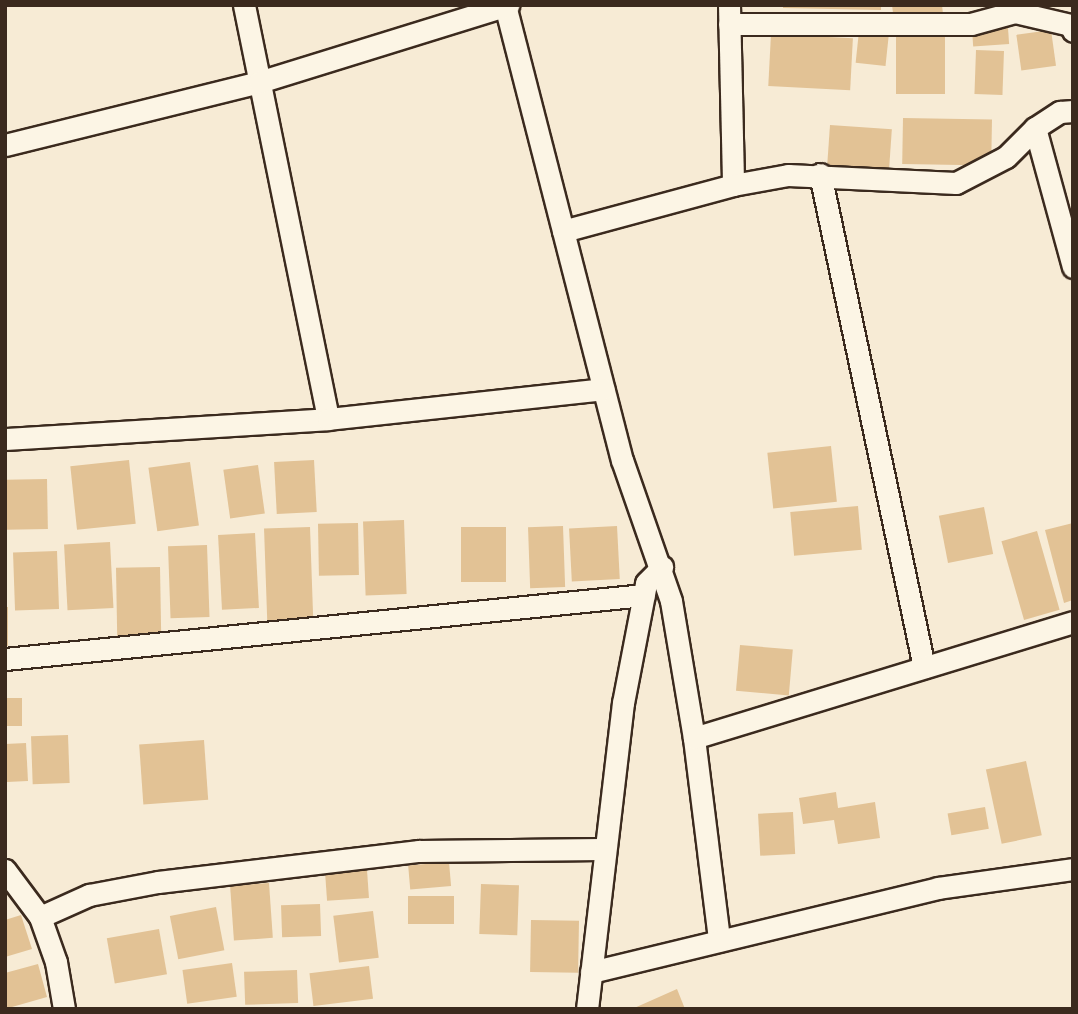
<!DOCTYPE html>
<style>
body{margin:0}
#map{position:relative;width:1078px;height:1014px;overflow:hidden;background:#f7ebd5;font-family:"Balsamiq Sans",sans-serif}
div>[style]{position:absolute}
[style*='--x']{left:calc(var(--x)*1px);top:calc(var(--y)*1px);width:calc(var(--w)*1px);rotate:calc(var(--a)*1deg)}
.building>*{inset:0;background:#e2c295;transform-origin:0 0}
.roads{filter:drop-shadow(2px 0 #3b2a1e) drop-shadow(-2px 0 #3b2a1e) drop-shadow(0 2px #3b2a1e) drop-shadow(0 -2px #3b2a1e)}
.street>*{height:21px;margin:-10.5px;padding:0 10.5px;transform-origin:10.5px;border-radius:10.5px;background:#fcf5e5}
span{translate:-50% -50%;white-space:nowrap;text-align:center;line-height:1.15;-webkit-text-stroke:5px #fcf5e5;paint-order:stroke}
.frame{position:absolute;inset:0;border:7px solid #3b2a1e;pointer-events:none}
</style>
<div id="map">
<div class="building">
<i style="clip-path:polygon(783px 5px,881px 5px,881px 10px,783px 8px)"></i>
<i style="clip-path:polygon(892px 5px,942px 5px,943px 14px,893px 13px)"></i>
<i style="left:1008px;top:28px;width:16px;height:36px;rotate:86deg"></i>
<i style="left:1051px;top:30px;width:36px;height:35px;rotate:82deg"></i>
<i style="left:859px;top:31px;width:30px;height:32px;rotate:6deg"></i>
<i style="left:771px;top:34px;width:82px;height:52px;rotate:3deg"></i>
<i style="left:896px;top:34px;width:49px;height:60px"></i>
<i style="left:976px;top:50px;width:28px;height:44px;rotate:2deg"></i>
<i style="left:903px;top:118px;width:89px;height:46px;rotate:1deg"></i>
<i style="left:830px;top:125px;width:62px;height:40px;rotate:4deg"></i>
<i style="left:831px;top:446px;width:56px;height:64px;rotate:84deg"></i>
<i style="left:129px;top:460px;width:64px;height:59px;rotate:84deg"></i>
<i style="left:314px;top:460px;width:52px;height:40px;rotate:87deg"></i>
<i style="left:190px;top:462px;width:64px;height:42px;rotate:82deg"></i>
<i style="left:258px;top:465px;width:49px;height:35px;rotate:82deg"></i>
<i style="left:47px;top:479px;width:50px;height:42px;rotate:89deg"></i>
<i style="left:858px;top:506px;width:44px;height:68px;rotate:85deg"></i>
<i style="left:984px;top:507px;width:48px;height:46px;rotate:79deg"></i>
<i style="left:404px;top:520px;width:74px;height:41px;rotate:88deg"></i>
<i style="left:358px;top:523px;width:52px;height:40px;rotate:89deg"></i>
<i style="clip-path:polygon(1073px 523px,1073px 600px,1064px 603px,1045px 530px)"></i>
<i style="left:563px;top:526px;width:61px;height:35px;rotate:88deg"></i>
<i style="left:617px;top:526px;width:53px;height:48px;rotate:87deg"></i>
<i style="left:310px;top:527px;width:92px;height:46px;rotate:88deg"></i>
<i style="left:461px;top:527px;width:45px;height:55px"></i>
<i style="left:1037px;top:531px;width:82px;height:37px;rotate:74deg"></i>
<i style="left:255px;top:533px;width:75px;height:37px;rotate:87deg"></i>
<i style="left:110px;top:542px;width:66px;height:46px;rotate:87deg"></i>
<i style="left:207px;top:545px;width:72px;height:39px;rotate:88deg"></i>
<i style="left:57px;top:551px;width:58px;height:44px;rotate:88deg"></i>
<i style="left:160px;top:567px;width:69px;height:44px;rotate:89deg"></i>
<i style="left:5px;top:607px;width:3px;height:39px"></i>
<i style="left:740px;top:645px;width:53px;height:46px;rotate:5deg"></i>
<i style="left:5px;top:698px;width:17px;height:28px"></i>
<i style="left:68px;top:735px;width:48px;height:37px;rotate:88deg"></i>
<i style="left:204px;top:740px;width:60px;height:65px;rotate:86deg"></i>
<i style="left:26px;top:743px;width:38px;height:21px;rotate:87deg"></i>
<i style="left:1026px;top:761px;width:76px;height:41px;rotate:78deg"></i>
<i style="clip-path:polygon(836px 792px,838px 808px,875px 802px,880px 838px,838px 844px,834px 820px,803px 824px,799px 798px)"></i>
<i style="left:985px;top:807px;width:22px;height:38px;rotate:80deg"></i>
<i style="left:793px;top:812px;width:42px;height:35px;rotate:87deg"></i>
<i style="left:449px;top:862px;width:24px;height:41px;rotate:85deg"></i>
<i style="left:367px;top:870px;width:28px;height:42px;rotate:86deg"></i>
<i style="left:269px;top:883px;width:55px;height:39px;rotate:86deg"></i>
<i style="left:481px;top:884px;width:38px;height:50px;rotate:2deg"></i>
<i style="left:454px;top:896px;width:28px;height:46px;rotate:90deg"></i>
<i style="left:320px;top:904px;width:32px;height:39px;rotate:88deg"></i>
<i style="left:216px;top:907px;width:44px;height:47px;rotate:79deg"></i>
<i style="left:373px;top:911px;width:47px;height:40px;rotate:83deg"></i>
<i style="clip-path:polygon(21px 915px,32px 949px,5px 957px,5px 920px)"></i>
<i style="left:531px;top:920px;width:48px;height:52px;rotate:1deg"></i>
<i style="left:159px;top:929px;width:46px;height:53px;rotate:80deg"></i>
<i style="left:232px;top:963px;width:34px;height:50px;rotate:82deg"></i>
<i style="clip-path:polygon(38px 964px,47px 997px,5px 1009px,5px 973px)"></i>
<i style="left:369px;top:966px;width:33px;height:60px;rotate:83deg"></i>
<i style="left:297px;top:970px;width:33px;height:53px;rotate:88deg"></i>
<i style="clip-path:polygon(677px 989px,685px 1009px,632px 1009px)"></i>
</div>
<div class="roads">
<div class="street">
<i style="--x:244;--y:5;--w:422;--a:78.5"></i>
<i style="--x:505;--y:5;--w:470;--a:75.6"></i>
<i style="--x:622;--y:460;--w:149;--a:70.8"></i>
<i style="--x:671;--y:601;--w:139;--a:80.5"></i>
<i style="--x:694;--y:738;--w:204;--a:82.9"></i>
<i style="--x:729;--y:5;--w:180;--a:88.7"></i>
<i style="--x:729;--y:24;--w:242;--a:0"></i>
<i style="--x:971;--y:24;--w:46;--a:-15.3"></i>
<i style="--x:1015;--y:12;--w:57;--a:13.1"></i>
<i style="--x:1071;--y:25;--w:6;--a:72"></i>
<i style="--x:1035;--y:128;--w:144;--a:74.7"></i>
<i style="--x:5;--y:145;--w:262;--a:-13.9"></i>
<i style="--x:259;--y:82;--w:261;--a:-17.2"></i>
<i style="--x:820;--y:174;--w:504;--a:78.09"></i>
<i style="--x:563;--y:231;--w:176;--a:-15.1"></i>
<i style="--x:733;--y:185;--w:56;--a:-10.3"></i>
<i style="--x:788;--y:175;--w:168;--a:2.7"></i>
<i style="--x:956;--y:183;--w:56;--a:-27.5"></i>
<i style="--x:1006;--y:157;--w:41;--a:-45"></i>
<i style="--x:1035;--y:128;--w:30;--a:-33"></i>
<i style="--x:1060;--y:112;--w:13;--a:-4"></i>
<i style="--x:5;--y:439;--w:324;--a:-3.5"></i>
<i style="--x:328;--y:419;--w:277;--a:-6.2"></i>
<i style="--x:5;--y:659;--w:642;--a:-5.72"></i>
<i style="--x:694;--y:738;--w:396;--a:-17"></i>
<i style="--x:5;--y:870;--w:59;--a:53.3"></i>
<i style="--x:40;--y:917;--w:48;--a:70.4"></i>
<i style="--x:56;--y:962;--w:48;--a:80.3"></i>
<i style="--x:40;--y:917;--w:54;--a:-24.2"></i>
<i style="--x:89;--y:895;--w:70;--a:-10.7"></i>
<i style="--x:158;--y:882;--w:263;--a:-6.8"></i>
<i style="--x:419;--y:851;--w:183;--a:-0.6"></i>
<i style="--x:591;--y:972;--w:357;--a:-13.6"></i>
<i style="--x:938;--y:888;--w:136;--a:-8"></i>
<i style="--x:587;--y:1009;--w:308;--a:-83.3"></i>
<i style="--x:623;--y:703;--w:122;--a:-79.1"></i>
<i style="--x:646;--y:583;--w:23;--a:-45"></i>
</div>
</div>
<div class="frame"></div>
</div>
